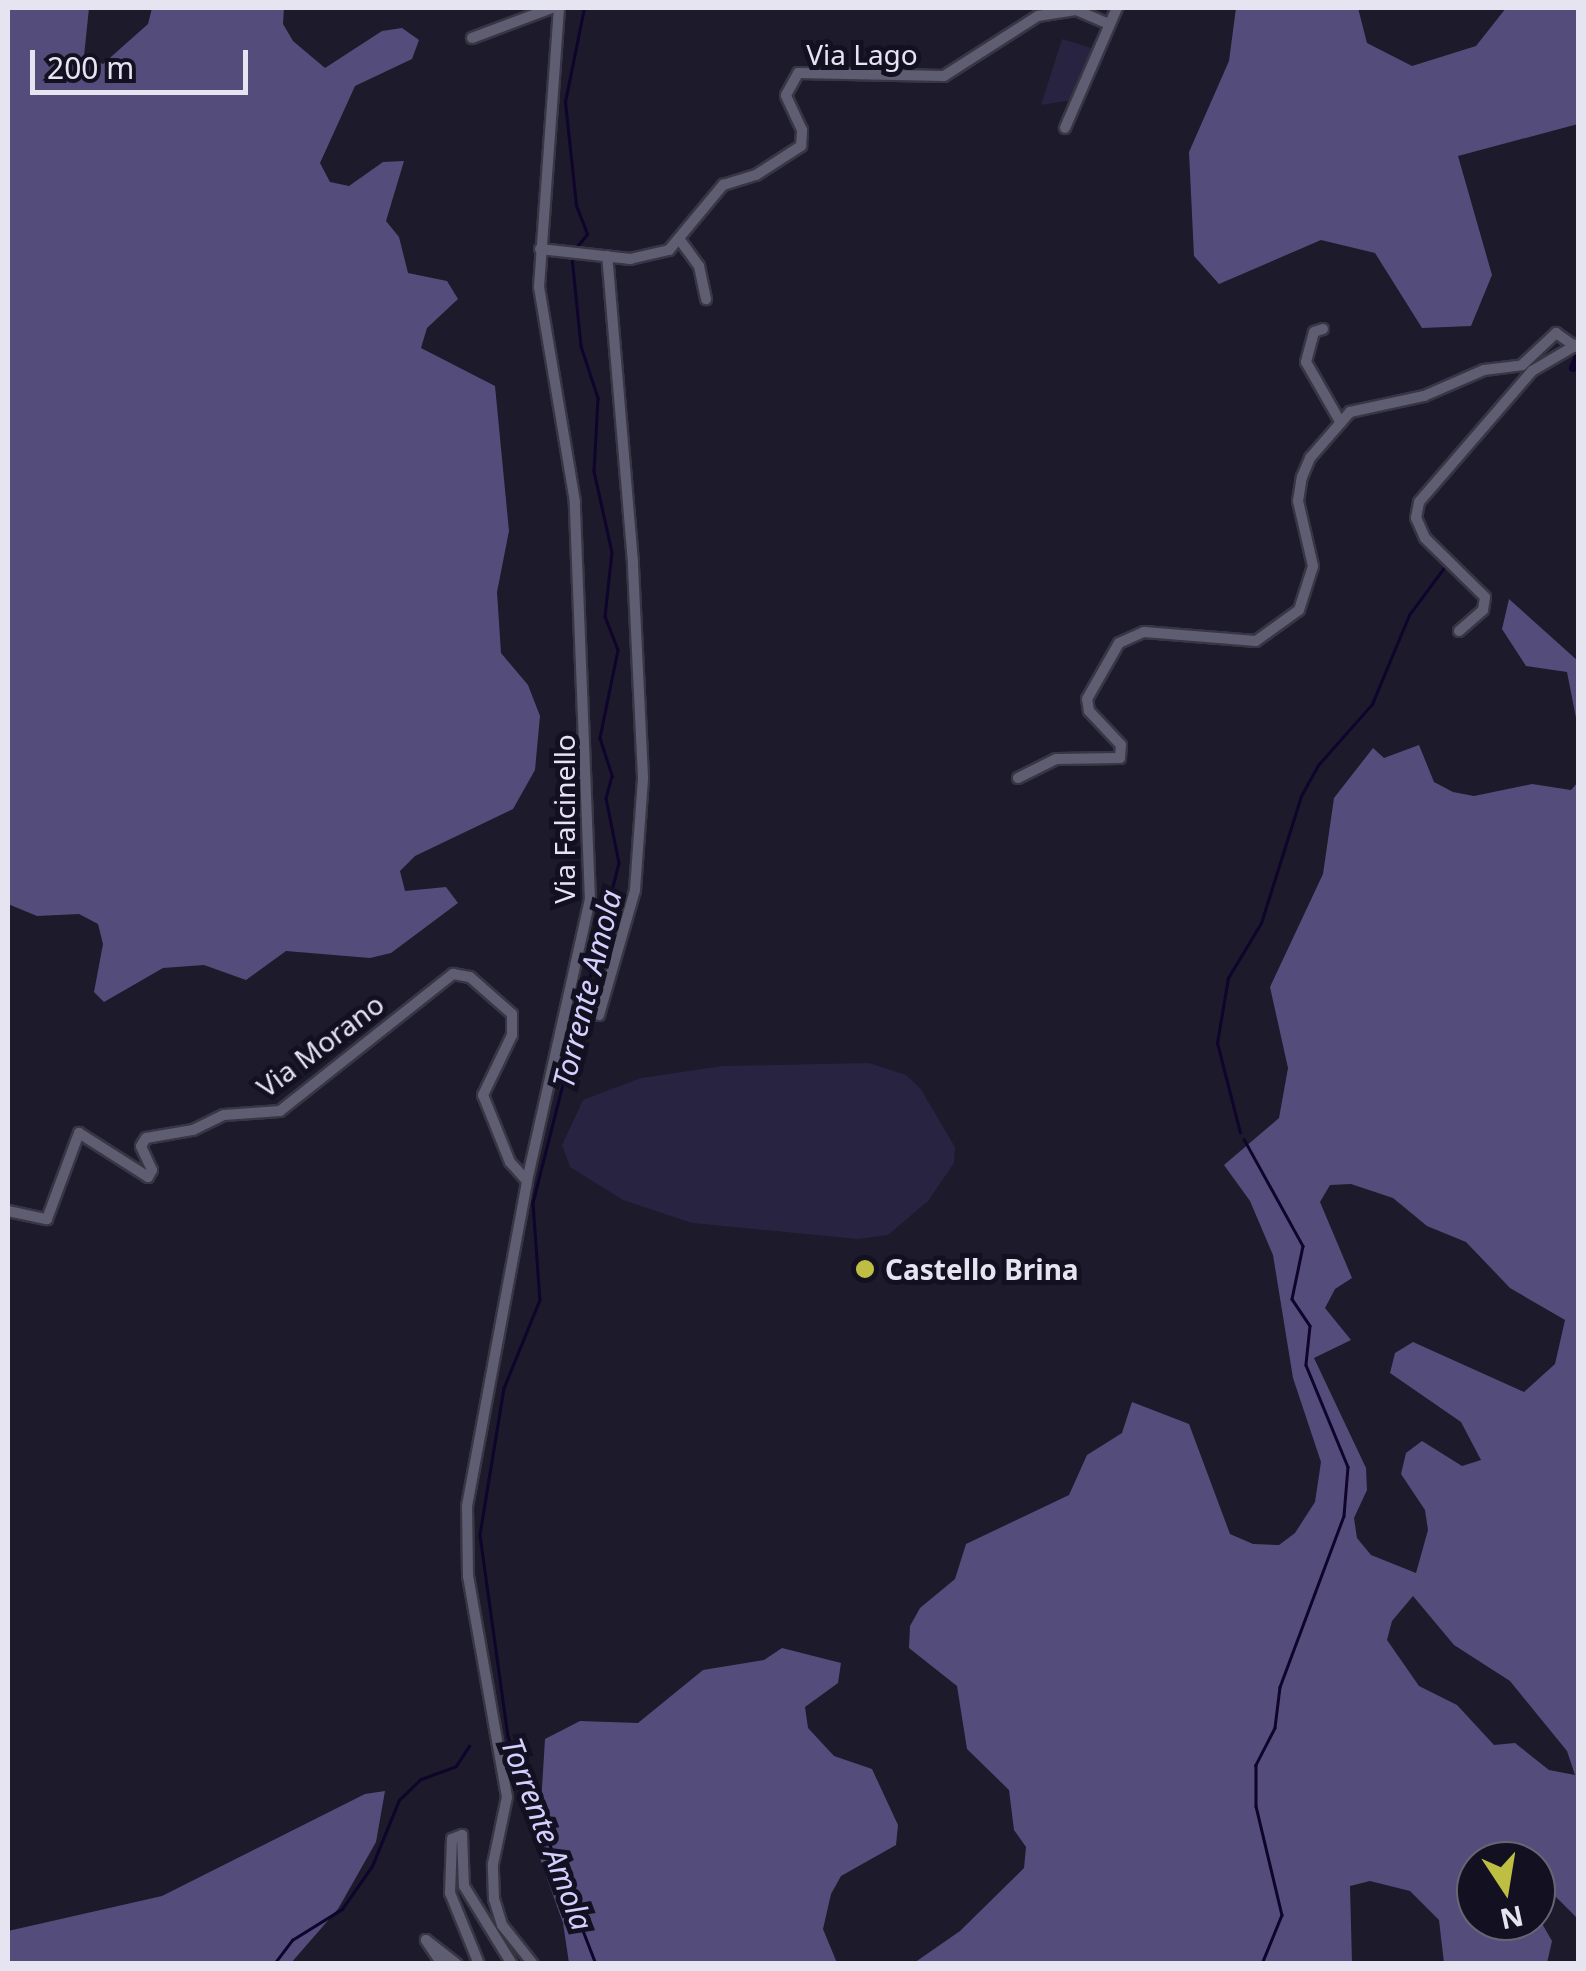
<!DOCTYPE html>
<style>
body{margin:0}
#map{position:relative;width:1586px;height:1971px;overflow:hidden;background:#1c1a2b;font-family:"Noto Sans",sans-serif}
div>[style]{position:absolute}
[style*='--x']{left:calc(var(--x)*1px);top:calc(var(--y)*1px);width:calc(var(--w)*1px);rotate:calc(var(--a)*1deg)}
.green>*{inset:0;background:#282341}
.forest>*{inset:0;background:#544d7b}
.stream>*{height:2.5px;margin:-1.25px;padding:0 1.25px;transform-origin:1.25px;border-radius:1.25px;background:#0f042b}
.canal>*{height:8px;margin:-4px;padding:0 4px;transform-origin:4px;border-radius:4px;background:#0f042b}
.roads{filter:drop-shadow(2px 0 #383644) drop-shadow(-2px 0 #383644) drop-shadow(0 2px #383644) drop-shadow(0 -2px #383644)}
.minor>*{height:10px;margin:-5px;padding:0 5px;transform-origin:5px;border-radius:5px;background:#5f5d72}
.dots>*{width:28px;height:28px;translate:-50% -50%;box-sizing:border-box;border:5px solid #131121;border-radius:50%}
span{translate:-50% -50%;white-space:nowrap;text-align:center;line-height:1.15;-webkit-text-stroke:10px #131121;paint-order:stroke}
.street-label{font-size:28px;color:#e5e4f0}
.poi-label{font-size:28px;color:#e5e4f0;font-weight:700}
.left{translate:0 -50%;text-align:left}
.water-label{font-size:30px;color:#d4cffd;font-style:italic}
.frame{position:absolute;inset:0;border:10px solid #e5e4f0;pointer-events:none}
.north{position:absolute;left:1456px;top:1841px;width:100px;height:100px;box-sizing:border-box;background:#131121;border:2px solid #676574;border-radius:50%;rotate:168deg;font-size:28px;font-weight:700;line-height:40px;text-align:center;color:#e5e4f0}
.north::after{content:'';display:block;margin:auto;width:35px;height:45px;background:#bebf42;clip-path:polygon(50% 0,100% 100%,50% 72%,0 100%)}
.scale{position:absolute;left:30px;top:50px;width:218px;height:45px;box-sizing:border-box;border:5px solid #e5e4f0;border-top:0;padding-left:12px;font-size:30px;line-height:35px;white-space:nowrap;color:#e5e4f0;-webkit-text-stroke:8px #131121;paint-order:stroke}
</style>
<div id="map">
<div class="green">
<i style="clip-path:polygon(1062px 39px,1095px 49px,1079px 99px,1041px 105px)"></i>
<i style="clip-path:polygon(869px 1063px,906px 1075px,920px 1088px,955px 1147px,954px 1163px,928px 1201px,888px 1235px,858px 1239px,692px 1223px,623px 1200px,570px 1167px,562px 1145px,583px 1100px,641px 1078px,723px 1066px)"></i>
</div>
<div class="forest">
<i style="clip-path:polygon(8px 8px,89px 8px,84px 56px,103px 64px,148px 24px,152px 8px,284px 8px,283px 24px,293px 41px,325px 68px,382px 31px,402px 28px,419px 40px,412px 59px,355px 86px,320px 163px,330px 182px,349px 186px,383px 162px,404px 161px,386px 221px,399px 237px,408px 273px,447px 281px,458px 299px,427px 328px,421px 348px,495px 386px,509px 531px,497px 592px,501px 653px,528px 685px,540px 716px,535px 770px,513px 809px,415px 856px,400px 871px,405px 891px,446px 887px,458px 903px,391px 953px,370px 958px,286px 951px,246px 980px,204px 965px,163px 968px,104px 1002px,94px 992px,103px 944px,98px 924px,79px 914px,37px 916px,8px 904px)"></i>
<i style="clip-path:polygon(1236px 8px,1358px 8px,1367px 43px,1412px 66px,1476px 46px,1506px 8px,1578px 8px,1578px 124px,1458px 156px,1492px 275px,1471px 326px,1422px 328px,1375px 253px,1321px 240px,1219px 284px,1194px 256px,1189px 152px,1229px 61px)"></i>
<i style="clip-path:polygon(1509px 599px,1578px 661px,1578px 728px,1567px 672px,1526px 666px,1502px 629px)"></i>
<i style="clip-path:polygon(evenodd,1419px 745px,1434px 782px,1453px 792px,1474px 796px,1532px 784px,1571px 790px,1578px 782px,1578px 1919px,1536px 1877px,1536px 1861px,1476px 1861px,1476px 1921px,1536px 1921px,1536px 1913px,1552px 1941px,1547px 1963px,1444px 1963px,1439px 1920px,1410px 1891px,1370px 1881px,1350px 1886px,1352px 1963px,914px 1963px,960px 1931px,1024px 1868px,1026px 1847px,1014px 1830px,1009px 1790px,967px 1749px,957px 1686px,909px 1648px,910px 1626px,920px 1608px,955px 1579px,966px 1544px,1069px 1495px,1087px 1455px,1122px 1433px,1132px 1402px,1189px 1424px,1230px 1534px,1253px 1544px,1279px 1545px,1295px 1533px,1315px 1502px,1321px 1462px,1293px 1378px,1273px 1255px,1250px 1201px,1224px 1165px,1279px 1118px,1288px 1068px,1270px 987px,1323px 874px,1334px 798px,1373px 748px,1384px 758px,1419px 745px,1351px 1184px,1393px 1198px,1427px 1226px,1466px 1242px,1510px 1288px,1565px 1320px,1555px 1364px,1524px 1392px,1413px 1342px,1395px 1353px,1390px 1373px,1461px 1422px,1481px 1460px,1462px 1466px,1422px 1441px,1406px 1453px,1401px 1474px,1425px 1510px,1428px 1530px,1416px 1573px,1371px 1555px,1357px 1538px,1354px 1518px,1367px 1490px,1366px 1468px,1314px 1358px,1351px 1340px,1325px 1308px,1335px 1289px,1352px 1278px,1320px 1202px,1330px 1185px,1351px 1184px,1419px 745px,1413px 1596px,1454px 1645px,1510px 1681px,1567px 1751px,1575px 1775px,1549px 1770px,1515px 1743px,1494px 1745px,1457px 1705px,1419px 1686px,1387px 1640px,1392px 1621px,1413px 1596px)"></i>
<i style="clip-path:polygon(782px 1648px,841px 1663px,838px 1683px,805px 1707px,808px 1728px,834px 1756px,872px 1769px,898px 1825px,896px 1845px,841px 1876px,831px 1894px,823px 1929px,837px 1963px,569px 1963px,563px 1923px,538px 1853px,545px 1739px,580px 1721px,638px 1723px,703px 1670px,764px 1660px)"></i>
<i style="clip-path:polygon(385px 1791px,376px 1842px,338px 1909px,291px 1963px,8px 1963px,8px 1931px,162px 1896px,365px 1794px)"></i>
</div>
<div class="stream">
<i style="--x:575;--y:249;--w:19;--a:-51"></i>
<i style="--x:587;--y:234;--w:31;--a:-111"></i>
<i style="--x:576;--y:205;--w:104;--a:-96.1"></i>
<i style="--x:565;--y:102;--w:96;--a:-78.6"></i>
<i style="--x:572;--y:257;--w:89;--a:84.2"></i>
<i style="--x:581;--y:346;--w:55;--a:71.9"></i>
<i style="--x:598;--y:398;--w:73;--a:93.1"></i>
<i style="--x:594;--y:471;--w:83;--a:77.5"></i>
<i style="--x:612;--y:552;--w:64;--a:96.2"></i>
<i style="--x:605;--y:616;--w:36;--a:69"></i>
<i style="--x:618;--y:650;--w:90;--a:101.6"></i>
<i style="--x:600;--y:738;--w:40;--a:72"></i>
<i style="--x:612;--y:776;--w:23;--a:105"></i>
<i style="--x:606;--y:798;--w:66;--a:78.7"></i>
<i style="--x:619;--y:863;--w:351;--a:104.2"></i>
<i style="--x:533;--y:1203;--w:97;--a:85.9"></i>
<i style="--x:540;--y:1300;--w:95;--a:112.2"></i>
<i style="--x:504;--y:1388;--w:149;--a:99.3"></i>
<i style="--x:480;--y:1535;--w:203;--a:82.1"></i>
<i style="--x:508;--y:1736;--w:244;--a:68.9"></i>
<i style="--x:1240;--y:1133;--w:93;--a:-104.3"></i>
<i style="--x:1217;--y:1043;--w:66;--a:-80.4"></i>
<i style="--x:1228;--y:978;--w:64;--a:-59"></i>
<i style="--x:1261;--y:923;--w:133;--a:-72.5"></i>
<i style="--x:1301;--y:796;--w:37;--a:-61"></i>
<i style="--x:1319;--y:764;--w:80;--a:-48.5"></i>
<i style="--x:1372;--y:704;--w:96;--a:-67.4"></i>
<i style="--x:1409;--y:615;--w:62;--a:-53.5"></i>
<i style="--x:1244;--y:1139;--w:122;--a:61.1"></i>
<i style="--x:1303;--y:1246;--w:54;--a:101.7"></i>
<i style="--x:1292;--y:1299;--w:32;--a:56"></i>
<i style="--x:1310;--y:1326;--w:39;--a:96"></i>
<i style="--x:1306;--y:1365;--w:110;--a:67.6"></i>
<i style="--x:1348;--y:1467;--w:49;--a:94.7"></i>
<i style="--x:1344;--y:1516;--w:183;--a:110.5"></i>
<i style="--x:1280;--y:1687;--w:41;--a:97"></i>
<i style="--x:1275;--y:1728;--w:42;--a:117.2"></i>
<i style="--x:1256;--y:1765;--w:41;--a:90"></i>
<i style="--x:1256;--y:1806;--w:112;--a:76.6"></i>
<i style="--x:1282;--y:1915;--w:53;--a:112.2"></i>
<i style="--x:274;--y:1964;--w:30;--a:-53"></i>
<i style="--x:292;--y:1940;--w:59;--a:-31.8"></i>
<i style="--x:342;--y:1909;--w:52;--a:-55.1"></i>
<i style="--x:372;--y:1866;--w:71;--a:-67.8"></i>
<i style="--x:399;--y:1800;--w:30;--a:-44"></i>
<i style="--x:421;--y:1779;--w:37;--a:-20"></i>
<i style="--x:456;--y:1766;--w:24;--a:-57"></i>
</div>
<div class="canal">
<i style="--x:1573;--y:368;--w:13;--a:-67"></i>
</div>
<div class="roads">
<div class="minor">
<i style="--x:472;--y:38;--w:85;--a:-20.6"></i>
<i style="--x:1065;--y:128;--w:131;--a:-66.6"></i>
<i style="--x:680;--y:240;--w:32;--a:54"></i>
<i style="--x:699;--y:266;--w:34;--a:78"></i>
<i style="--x:540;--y:249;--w:91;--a:6.3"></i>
<i style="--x:630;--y:259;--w:40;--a:-13"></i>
<i style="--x:669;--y:250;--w:85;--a:-50.3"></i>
<i style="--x:723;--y:185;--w:34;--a:-17"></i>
<i style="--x:756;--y:175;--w:54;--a:-32.8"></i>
<i style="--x:801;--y:146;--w:16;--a:-86"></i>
<i style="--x:802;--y:130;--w:38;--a:-115"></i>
<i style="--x:786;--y:95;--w:25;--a:-61"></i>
<i style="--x:798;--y:73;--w:146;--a:1.2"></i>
<i style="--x:944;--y:76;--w:112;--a:-32.6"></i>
<i style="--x:1038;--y:16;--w:38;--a:-9"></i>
<i style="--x:1076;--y:10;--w:36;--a:23"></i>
<i style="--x:1323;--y:329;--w:9;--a:162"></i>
<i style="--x:1314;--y:332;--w:31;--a:105"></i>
<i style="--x:1306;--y:362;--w:70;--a:60.2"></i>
<i style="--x:1459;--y:631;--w:32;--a:-41"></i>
<i style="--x:1483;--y:610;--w:13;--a:-81"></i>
<i style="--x:1485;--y:597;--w:84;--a:-135.5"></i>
<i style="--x:1425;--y:538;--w:22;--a:-114"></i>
<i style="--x:1416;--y:518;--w:16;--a:-79"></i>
<i style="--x:1419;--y:502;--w:173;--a:-49.2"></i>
<i style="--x:1532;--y:371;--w:53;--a:-30.4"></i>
<i style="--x:1018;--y:778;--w:42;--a:-26.6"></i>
<i style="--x:1056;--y:759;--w:64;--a:-0.9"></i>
<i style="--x:1120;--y:758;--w:13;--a:-86"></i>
<i style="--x:1121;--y:745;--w:47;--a:-133.3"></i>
<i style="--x:1089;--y:711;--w:12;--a:-99"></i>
<i style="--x:1087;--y:699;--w:64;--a:-60.3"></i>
<i style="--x:1119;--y:643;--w:27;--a:-24"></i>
<i style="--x:1144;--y:632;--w:112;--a:4.6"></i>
<i style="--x:1256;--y:641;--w:53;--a:-35.8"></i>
<i style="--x:1299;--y:610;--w:46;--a:-72.3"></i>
<i style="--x:1313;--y:566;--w:67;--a:-103"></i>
<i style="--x:1298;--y:501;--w:24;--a:-81"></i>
<i style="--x:1302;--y:477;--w:21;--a:-67"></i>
<i style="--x:1310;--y:458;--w:61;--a:-49"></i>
<i style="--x:1350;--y:412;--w:76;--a:-12.2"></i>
<i style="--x:1424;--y:396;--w:65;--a:-23.4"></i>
<i style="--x:1484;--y:370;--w:38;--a:-7"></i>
<i style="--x:1522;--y:365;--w:47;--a:-43.3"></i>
<i style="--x:1556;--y:333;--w:24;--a:35"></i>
<i style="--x:599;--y:1015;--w:130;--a:-73.9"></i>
<i style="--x:635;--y:890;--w:112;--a:-85.9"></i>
<i style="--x:643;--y:778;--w:215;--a:-92.7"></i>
<i style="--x:633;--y:563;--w:308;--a:-94.8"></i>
<i style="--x:8;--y:1211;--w:40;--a:12"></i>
<i style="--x:47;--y:1219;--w:92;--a:-69.6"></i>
<i style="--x:79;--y:1133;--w:82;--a:32.5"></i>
<i style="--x:148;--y:1177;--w:8;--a:-60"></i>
<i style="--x:152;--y:1170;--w:26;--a:-115"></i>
<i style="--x:141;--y:1146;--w:9;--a:-58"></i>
<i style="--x:146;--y:1138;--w:48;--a:-9.7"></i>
<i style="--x:193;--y:1130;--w:34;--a:-26"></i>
<i style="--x:224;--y:1115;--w:56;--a:-4.1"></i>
<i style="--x:280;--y:1111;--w:221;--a:-38.4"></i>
<i style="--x:453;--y:974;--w:17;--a:10"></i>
<i style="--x:470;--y:977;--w:56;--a:41.4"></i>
<i style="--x:512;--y:1014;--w:21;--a:90"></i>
<i style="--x:512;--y:1035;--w:67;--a:115.8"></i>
<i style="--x:483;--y:1095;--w:72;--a:68.1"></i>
<i style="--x:510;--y:1162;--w:25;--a:48"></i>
<i style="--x:442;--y:1964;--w:29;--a:-124"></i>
<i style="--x:426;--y:1940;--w:39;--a:38"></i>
<i style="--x:479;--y:1964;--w:77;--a:-112.2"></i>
<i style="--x:450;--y:1893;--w:54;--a:-87.9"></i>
<i style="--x:452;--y:1839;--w:11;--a:-22"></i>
<i style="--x:462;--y:1835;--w:51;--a:87.8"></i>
<i style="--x:464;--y:1886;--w:92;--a:58.4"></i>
<i style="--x:533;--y:1964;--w:50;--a:-128.5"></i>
<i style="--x:502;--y:1925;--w:27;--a:-107"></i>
<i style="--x:494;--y:1899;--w:35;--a:-92"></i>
<i style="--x:493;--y:1864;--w:68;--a:-78.2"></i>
<i style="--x:507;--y:1797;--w:224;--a:-100"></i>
<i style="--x:468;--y:1576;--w:70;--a:-90.8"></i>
<i style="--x:467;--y:1506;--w:330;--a:-79.5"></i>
<i style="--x:527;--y:1181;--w:288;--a:-77.4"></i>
<i style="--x:590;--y:900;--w:398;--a:-92.2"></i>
<i style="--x:575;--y:502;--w:218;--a:-99.5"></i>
<i style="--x:539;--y:287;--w:280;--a:-85.9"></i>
</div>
</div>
<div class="dots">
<i style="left:865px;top:1269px;background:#bebf42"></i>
</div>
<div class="street-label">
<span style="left:862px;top:54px">Via Lago</span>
<span style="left:564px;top:819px;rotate:-90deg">Via Falcinello</span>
<span style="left:320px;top:1045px;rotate:-37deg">Via Morano</span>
</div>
<div class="poi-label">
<span class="left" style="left:885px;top:1269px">Castello Brina</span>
</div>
<div class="water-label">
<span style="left:587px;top:989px;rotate:-76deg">Torrente Amola</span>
<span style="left:547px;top:1834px;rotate:69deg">Torrente Amola</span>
</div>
<div class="frame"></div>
<div class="north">N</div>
<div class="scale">200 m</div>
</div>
